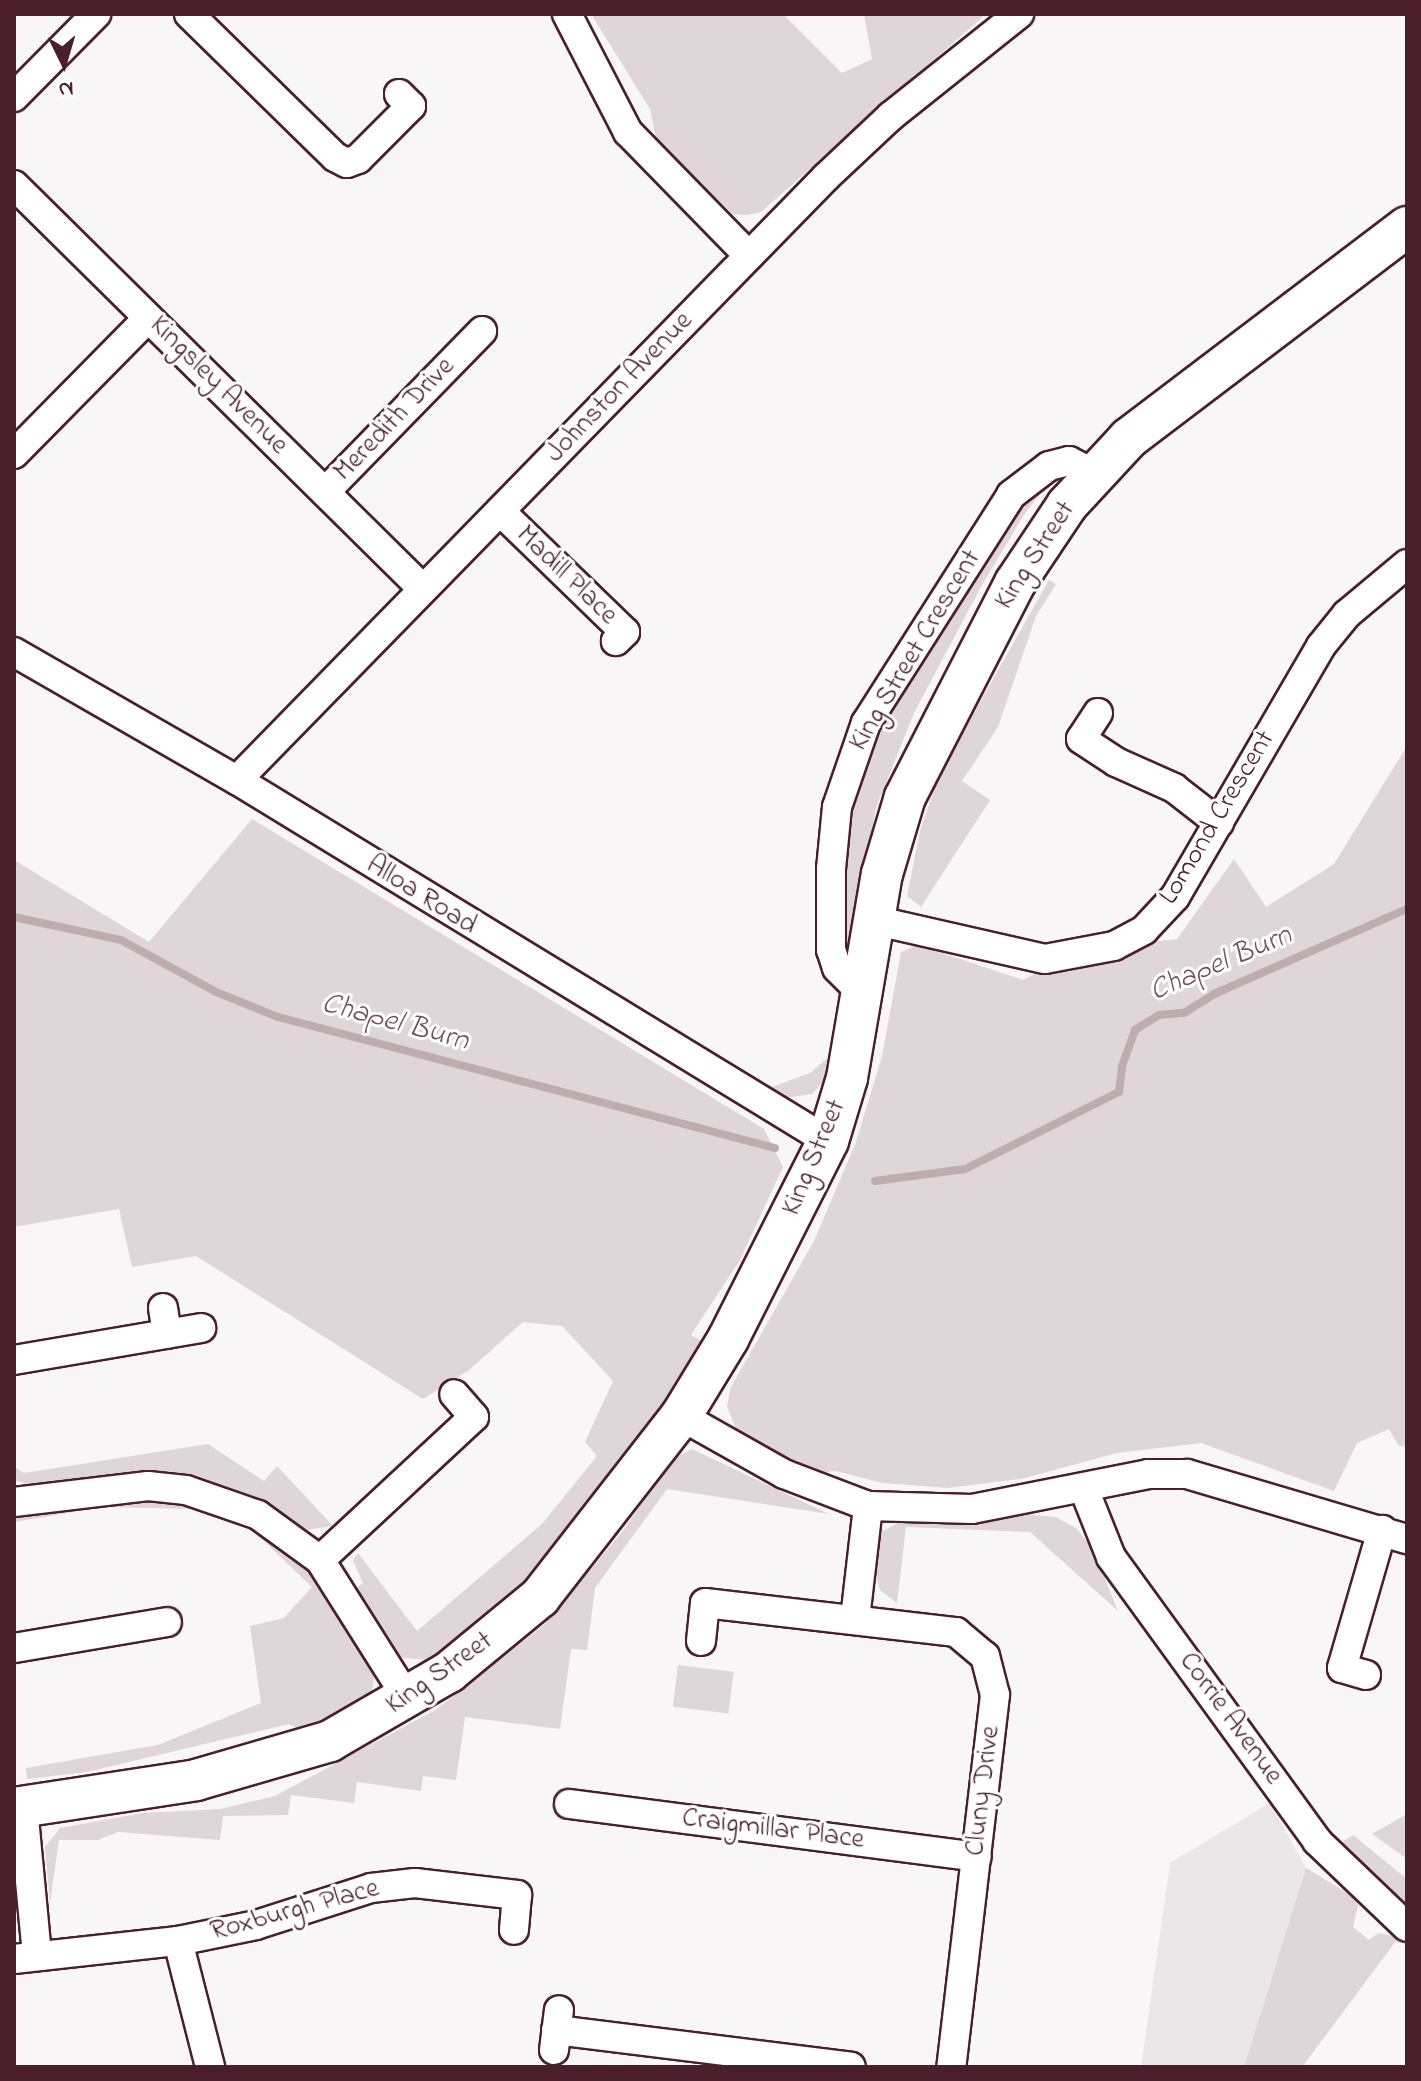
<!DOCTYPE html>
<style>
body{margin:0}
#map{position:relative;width:1421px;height:2081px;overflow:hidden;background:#f8f6f7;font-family:"Indie Flower",sans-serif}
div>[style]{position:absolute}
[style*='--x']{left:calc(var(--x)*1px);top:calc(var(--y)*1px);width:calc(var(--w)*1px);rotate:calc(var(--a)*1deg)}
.built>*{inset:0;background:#ebe6e8}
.green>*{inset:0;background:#ded6d9;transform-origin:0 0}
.stream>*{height:8px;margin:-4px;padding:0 4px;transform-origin:4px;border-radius:4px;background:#bdadb0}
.roads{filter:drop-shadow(2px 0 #4a1f2b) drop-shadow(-2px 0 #4a1f2b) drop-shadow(0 2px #4a1f2b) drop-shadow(0 -2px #4a1f2b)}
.street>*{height:28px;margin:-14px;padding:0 14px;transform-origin:14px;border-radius:14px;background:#fff}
.secondary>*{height:40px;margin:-20px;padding:0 20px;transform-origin:20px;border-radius:20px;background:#fff}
span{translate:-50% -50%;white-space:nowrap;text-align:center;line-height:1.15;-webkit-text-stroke:6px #fff;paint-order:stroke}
.street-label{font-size:28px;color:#4a1f2b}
.water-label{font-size:30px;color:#72515a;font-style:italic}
.frame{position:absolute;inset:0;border:16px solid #4a1f2b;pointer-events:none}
.north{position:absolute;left:24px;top:24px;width:80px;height:80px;-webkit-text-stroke:6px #fff;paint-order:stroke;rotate:175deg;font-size:22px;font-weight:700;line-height:32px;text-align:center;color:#4a1f2b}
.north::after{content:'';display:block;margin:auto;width:28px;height:36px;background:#4a1f2b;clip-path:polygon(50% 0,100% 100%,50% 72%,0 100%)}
</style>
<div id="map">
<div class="built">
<i style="clip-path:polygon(1270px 1803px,1306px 1868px,1244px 2067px,1141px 2067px,1170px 1863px)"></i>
</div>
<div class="green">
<i style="clip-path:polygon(591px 14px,783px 14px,842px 73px,872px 59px,864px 14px,986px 14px,761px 212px,747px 215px,733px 214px,657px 143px,650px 109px)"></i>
<i style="clip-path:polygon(1055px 476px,1025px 513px,982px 585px,914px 713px,876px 808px,850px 953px,840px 951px,839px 845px,857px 758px,1030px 490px)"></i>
<i style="clip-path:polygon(1049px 580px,1056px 584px,1036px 616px,998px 727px,962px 781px,990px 800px,921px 907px,907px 896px,920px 831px,939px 775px)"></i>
<i style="clip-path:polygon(1407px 746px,1407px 1447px,1398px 1445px,1389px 1429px,1357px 1443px,1334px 1491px,1201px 1443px,1117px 1453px,1021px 1479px,948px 1488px,882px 1483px,836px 1471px,817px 1473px,737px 1432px,727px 1406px,731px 1387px,814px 1241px,856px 1142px,882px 1056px,901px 952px,917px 945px,1023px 980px,1044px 969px,1069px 972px,1144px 943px,1177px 939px,1234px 859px,1266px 907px,1334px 864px)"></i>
<i style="clip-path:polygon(252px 819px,764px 1129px,783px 1167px,740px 1260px,691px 1335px,703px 1342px,636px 1445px,545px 1567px,435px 1660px,403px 1658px,390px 1650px,355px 1589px,363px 1583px,353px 1560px,358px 1553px,417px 1631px,542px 1524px,597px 1456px,585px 1442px,613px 1381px,562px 1326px,523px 1322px,469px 1370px,423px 1399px,196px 1256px,132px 1267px,119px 1209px,14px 1227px,14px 860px,149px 942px)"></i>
<i style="clip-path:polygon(837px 1050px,832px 1073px,812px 1094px,785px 1098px,764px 1090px,810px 1073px)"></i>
<i style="clip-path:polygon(208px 1444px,264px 1481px,277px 1466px,333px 1526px,306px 1530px,252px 1498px,207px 1483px,39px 1487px,14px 1480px,15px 1467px,24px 1473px)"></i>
<i style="clip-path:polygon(692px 1449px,829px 1514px,667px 1489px,595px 1588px,587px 1650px,571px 1649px,560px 1729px,465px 1717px,456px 1780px,423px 1776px,421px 1791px,357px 1782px,354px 1803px,291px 1795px,288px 1815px,223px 1816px,220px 1840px,118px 1832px,98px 1840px,59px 1840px,50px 1903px,45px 1847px,60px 1828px,143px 1813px,221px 1809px,275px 1796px,437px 1709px,545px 1624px,622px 1532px,673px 1459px)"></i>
<i style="clip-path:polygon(99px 1499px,169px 1499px,239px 1517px,298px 1556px,322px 1581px,375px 1671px,371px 1698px,359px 1710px,301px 1730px,289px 1724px,87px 1772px,27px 1779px,26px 1768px,158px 1745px,261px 1703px,250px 1626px,284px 1618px,312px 1587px,249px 1527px,192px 1509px,103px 1507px,14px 1522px,14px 1514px)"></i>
<i style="clip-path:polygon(1026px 1514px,1055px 1517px,1076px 1528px,1093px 1549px,1118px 1611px,1030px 1532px,906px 1527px,897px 1603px,880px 1590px,870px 1554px,883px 1531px,903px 1520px)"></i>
<i style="left:678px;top:1665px;width:56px;height:42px;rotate:7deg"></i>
<i style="clip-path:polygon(1407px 1814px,1407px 1859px,1372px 1834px)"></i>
<i style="clip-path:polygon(1353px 1835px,1407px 1879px,1407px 1910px,1337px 1845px)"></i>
<i style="clip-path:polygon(1306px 1868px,1351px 1895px,1358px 1905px,1353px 1927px,1369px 1940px,1379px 1933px,1399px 1937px,1302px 2067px,1244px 2067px)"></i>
</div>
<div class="stream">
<i style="--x:14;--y:917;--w:109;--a:12.1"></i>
<i style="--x:121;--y:940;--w:108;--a:28.7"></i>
<i style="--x:216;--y:992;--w:67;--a:22"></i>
<i style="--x:278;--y:1017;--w:514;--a:14.77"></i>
<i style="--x:875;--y:1181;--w:91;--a:-7.6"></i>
<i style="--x:965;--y:1169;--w:172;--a:-26.6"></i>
<i style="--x:1119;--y:1092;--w:26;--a:-83"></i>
<i style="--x:1122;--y:1066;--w:38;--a:-70"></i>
<i style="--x:1135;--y:1030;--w:28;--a:-32"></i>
<i style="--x:1159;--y:1015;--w:25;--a:-5"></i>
<i style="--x:1184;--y:1013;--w:36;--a:-32"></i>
<i style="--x:1214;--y:994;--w:211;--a:-23.8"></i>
</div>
<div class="roads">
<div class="street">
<i style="--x:189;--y:14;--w:204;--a:44.4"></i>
<i style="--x:335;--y:157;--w:13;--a:27"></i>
<i style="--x:347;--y:163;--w:12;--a:-20"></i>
<i style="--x:358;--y:159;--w:75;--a:-45"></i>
<i style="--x:411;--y:106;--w:17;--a:-135"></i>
<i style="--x:567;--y:14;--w:133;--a:62.7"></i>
<i style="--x:628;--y:132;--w:173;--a:45.7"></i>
<i style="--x:14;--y:97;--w:117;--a:-45.3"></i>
<i style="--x:14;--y:185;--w:573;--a:44.65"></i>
<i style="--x:14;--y:454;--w:191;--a:-45.4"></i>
<i style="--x:325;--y:492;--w:225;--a:-45.7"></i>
<i style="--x:500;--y:511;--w:174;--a:44.1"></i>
<i style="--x:625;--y:632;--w:13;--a:135"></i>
<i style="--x:14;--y:652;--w:257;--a:29.9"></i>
<i style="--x:237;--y:780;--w:693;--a:31.42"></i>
<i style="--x:1098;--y:713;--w:31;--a:123"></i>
<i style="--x:1081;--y:739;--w:42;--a:33.3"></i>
<i style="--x:1116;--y:762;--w:64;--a:24.1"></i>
<i style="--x:1174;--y:788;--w:57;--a:37.9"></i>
<i style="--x:237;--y:780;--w:843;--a:-45.67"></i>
<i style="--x:826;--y:177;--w:89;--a:-43.2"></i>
<i style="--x:891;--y:116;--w:164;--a:-38.6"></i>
<i style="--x:873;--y:920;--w:176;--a:12.8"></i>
<i style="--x:1045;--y:959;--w:70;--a:-10.7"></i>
<i style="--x:1114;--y:946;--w:34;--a:-28"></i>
<i style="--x:1144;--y:930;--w:45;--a:-46.8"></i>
<i style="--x:1175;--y:897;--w:290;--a:-59.8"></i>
<i style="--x:1321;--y:646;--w:41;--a:-50.9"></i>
<i style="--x:1347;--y:614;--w:78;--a:-39.8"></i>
<i style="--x:862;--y:993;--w:35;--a:-135"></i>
<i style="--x:837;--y:968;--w:19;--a:-108"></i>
<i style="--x:831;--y:950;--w:81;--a:-90"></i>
<i style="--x:831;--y:869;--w:62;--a:-84.5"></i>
<i style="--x:837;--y:807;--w:89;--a:-71"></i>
<i style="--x:866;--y:723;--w:270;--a:-57.5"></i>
<i style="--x:1011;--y:495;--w:48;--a:-37.3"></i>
<i style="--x:1049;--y:466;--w:21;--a:-14"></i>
<i style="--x:1069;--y:461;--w:27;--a:27"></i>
<i style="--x:163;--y:1308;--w:26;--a:81"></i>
<i style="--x:14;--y:1360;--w:190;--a:-9.7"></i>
<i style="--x:681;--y:1416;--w:118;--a:29.4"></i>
<i style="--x:784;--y:1474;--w:90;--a:20.9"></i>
<i style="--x:868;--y:1506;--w:104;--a:1.7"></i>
<i style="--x:972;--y:1509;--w:179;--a:-11.2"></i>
<i style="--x:1148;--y:1474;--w:39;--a:0"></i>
<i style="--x:1187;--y:1474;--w:229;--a:16.5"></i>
<i style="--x:1084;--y:1489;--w:73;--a:68.3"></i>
<i style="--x:1111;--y:1557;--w:351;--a:54"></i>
<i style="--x:1317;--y:1841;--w:124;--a:43.7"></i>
<i style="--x:14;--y:1502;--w:135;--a:-6.8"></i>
<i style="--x:148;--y:1486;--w:38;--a:6"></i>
<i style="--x:186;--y:1490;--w:76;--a:19.1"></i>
<i style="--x:258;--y:1515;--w:77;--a:36"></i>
<i style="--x:320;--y:1560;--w:165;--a:57.7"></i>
<i style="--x:320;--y:1560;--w:210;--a:-42.9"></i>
<i style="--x:474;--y:1417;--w:30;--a:-131"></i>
<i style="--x:855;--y:1619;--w:114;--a:-83.4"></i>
<i style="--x:701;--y:1641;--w:38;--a:-84"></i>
<i style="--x:705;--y:1603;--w:253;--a:6.6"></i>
<i style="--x:956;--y:1632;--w:38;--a:40"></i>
<i style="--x:985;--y:1656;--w:40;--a:75.6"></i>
<i style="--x:995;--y:1695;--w:375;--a:96.7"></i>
<i style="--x:14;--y:1648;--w:155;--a:-9.6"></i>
<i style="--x:1366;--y:1675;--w:25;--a:-164"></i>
<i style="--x:1342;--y:1668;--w:144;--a:-73.8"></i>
<i style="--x:569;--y:1804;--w:411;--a:7.4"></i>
<i style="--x:23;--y:1807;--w:148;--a:84.6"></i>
<i style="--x:178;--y:1941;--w:130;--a:75.7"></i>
<i style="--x:14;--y:1959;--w:165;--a:-6.3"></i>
<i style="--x:178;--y:1941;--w:80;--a:-11.6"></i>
<i style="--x:256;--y:1925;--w:121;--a:-17.8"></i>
<i style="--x:371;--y:1888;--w:44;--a:-6.5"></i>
<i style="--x:415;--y:1883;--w:103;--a:6.7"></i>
<i style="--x:517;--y:1895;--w:35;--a:95"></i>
<i style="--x:556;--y:2030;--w:297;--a:7.1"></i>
<i style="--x:554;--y:2050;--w:40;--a:-82.9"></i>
</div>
<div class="secondary">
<i style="--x:14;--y:1808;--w:184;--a:-8.7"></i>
<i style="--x:196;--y:1780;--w:140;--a:-16.2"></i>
<i style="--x:330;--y:1741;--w:138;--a:-30.1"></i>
<i style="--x:449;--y:1672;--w:118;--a:-39.5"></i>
<i style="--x:540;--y:1597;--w:229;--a:-52.1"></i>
<i style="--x:681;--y:1416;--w:90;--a:-58.6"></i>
<i style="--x:728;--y:1339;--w:222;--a:-63.2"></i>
<i style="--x:828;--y:1141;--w:66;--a:-73.2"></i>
<i style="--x:847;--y:1078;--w:207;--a:-80.3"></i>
<i style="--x:882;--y:874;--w:80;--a:-73.4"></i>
<i style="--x:905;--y:797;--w:241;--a:-62.8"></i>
<i style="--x:1015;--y:583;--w:94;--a:-56.3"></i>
<i style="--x:1067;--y:505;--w:91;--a:-47.2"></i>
<i style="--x:1129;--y:438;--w:349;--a:-37.2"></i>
</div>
</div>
<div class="street-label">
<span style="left:218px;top:386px;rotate:45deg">Kingsley Avenue</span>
<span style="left:620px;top:388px;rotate:-46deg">Johnston Avenue</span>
<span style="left:395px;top:420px;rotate:-46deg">Meredith Drive</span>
<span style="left:1036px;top:556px;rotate:-57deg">King Street</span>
<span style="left:566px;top:576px;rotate:44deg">Madill Place</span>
<span style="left:916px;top:651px;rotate:-59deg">King Street Crescent</span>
<span style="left:1218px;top:818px;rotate:-59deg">Lomond Crescent</span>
<span style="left:421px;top:896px;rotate:32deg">Alloa Road</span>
<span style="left:815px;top:1158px;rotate:-67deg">King Street</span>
<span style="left:440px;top:1674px;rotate:-35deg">King Street</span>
<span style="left:1230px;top:1719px;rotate:54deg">Corrie Avenue</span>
<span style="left:984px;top:1791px;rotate:-83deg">Cluny Drive</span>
<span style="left:773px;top:1830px;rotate:7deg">Craigmillar Place</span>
<span style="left:295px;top:1911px;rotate:-15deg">Roxburgh Place</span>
</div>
<div class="water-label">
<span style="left:1221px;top:964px;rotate:-23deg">Chapel Burn</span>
<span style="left:395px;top:1023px;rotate:15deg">Chapel Burn</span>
</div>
<div class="frame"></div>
<div class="north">N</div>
</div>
